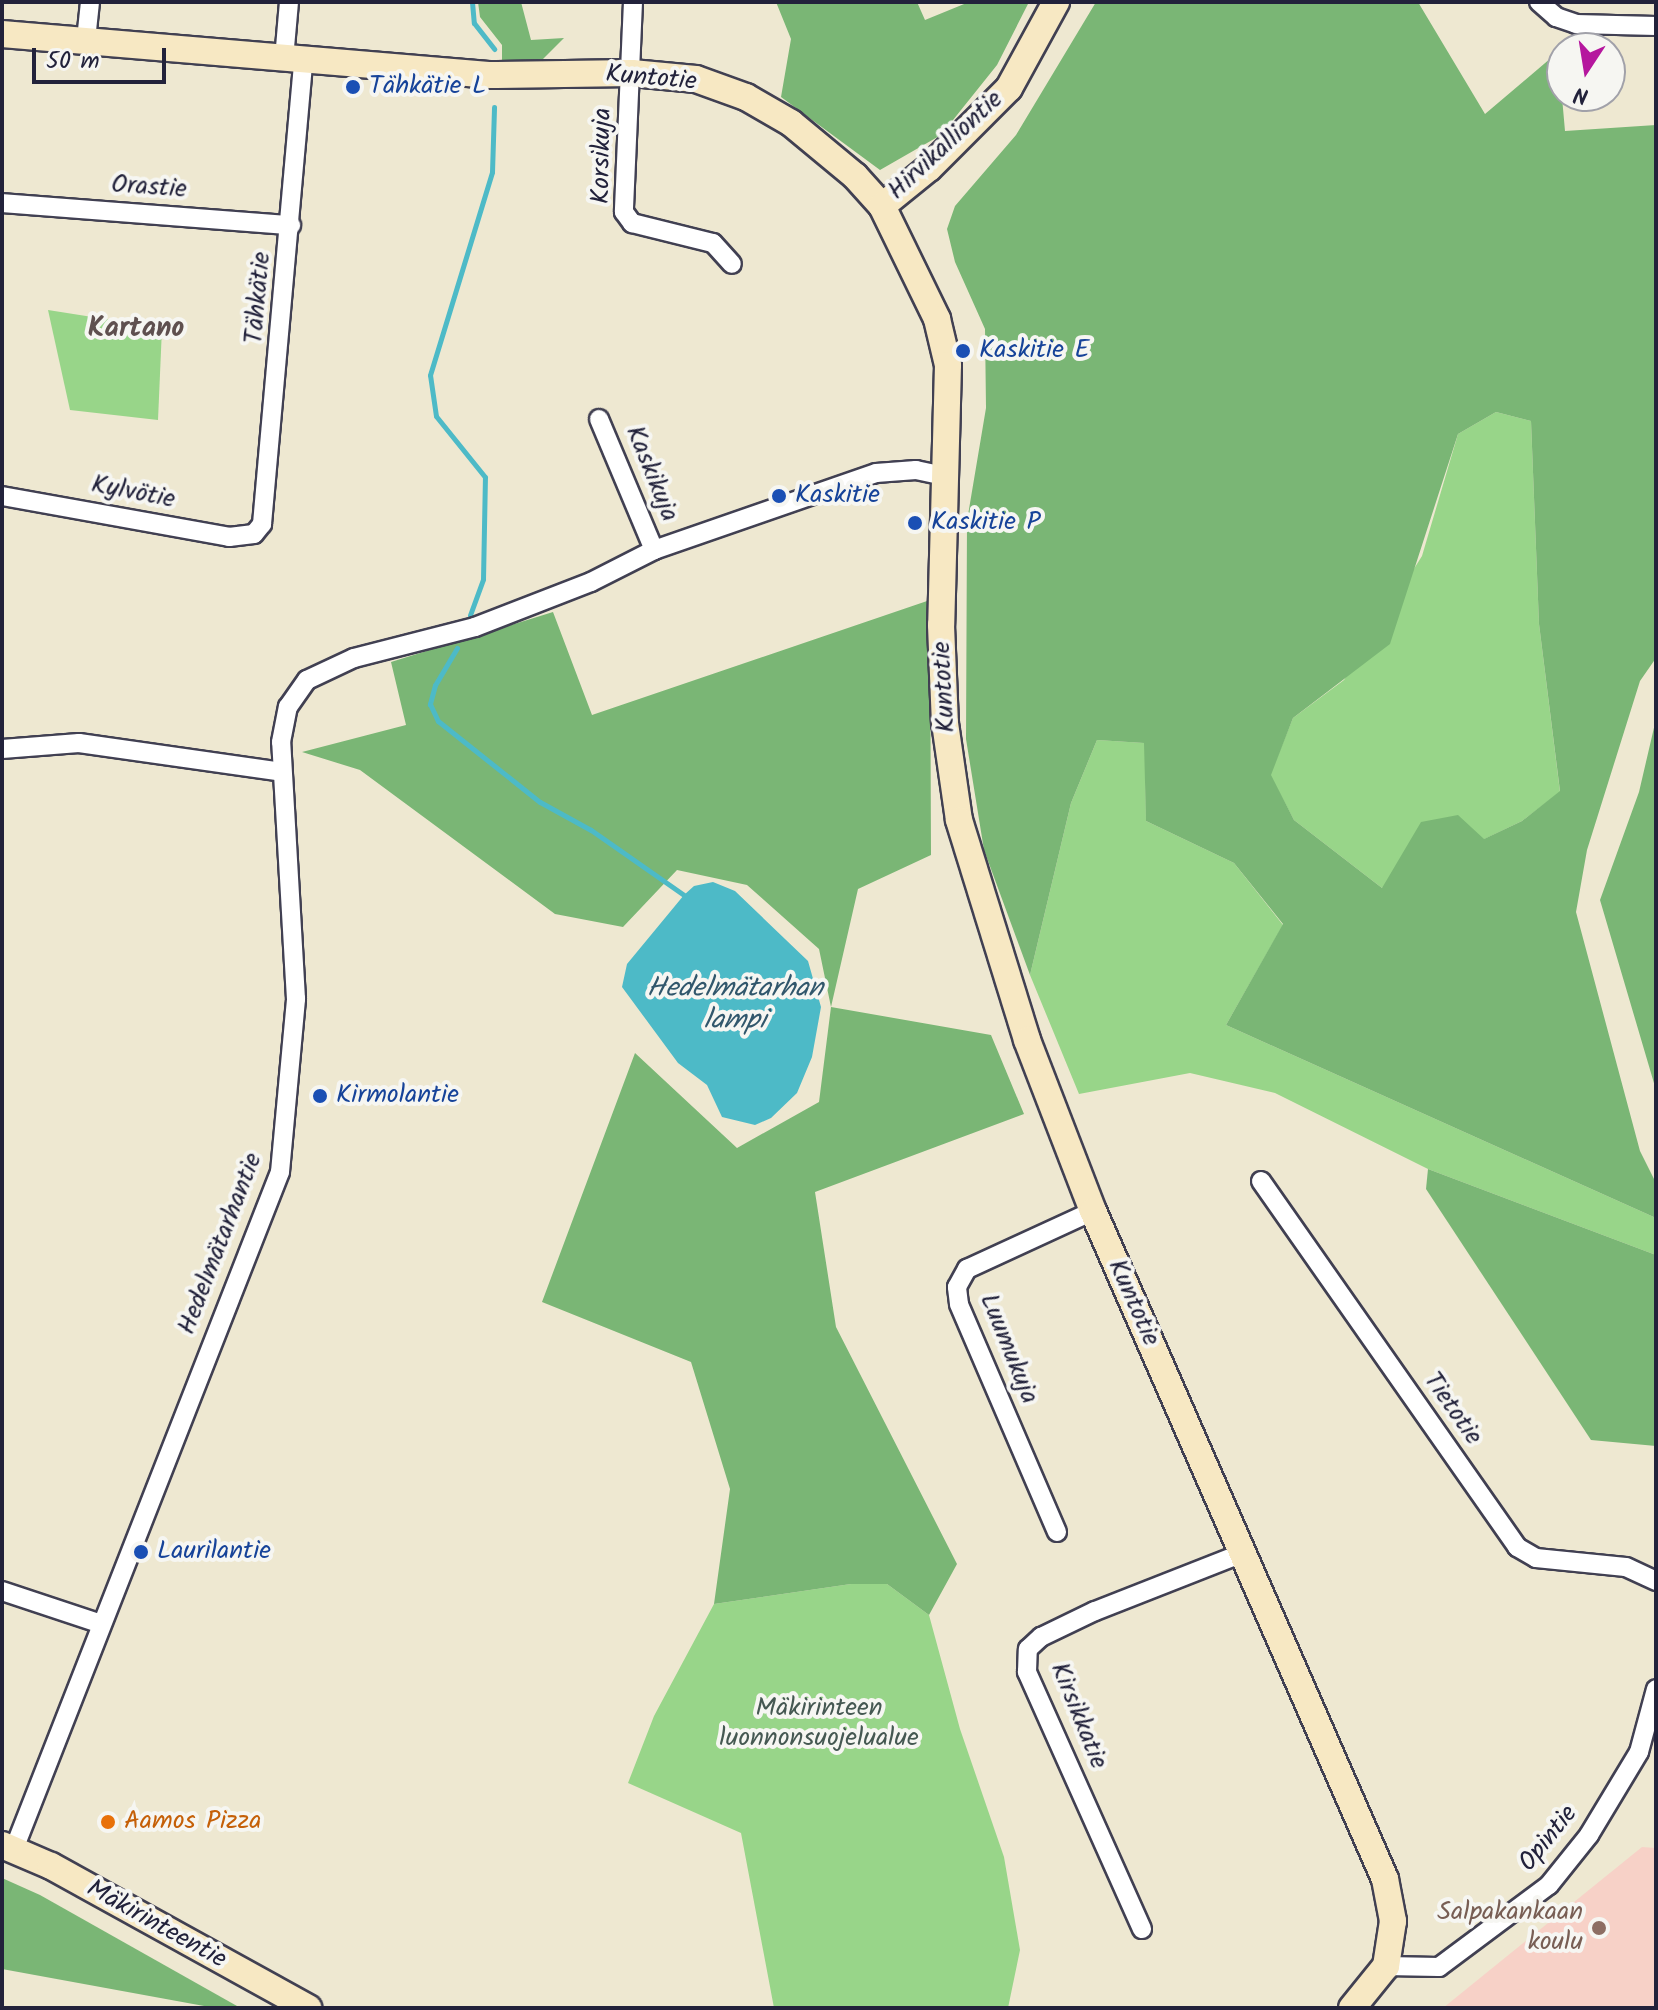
<!DOCTYPE html>
<meta charset="utf-8">
<style>
body{margin:0}
#map{position:relative;width:1658px;height:2010px;overflow:hidden;background:#eee8d1;font-family:Kalam,sans-serif}
div>[style]{position:absolute}
[style*='--x']{left:calc(var(--x)*1px);top:calc(var(--y)*1px);width:calc(var(--w)*1px);rotate:calc(var(--a)*1deg)}
.built>*{inset:0;background:#f7d1c7}
.green>*{inset:0;background:#98d589}
.forest>*{inset:0;background:#7ab675}
.water>*{inset:0;background:#4dbac7}
.stream>*{height:5px;margin:-2.5px;padding:0 2.5px;transform-origin:2.5px;border-radius:2.5px;background:#4dbac7}
.roads{filter:drop-shadow(2px 0 #414052) drop-shadow(-2px 0 #414052) drop-shadow(0 2px #414052) drop-shadow(0 -2px #414052)}
.street>*{height:18px;margin:-9px;padding:0 9px;transform-origin:9px;border-radius:9px;background:#fff}
.secondary>*{height:26px;margin:-13px;padding:0 13px;transform-origin:13px;border-radius:13px;background:#f7e8c3}
.dots>*{width:22px;height:22px;translate:-50% -50%;box-sizing:border-box;border:4px solid #f6f6f2;border-radius:50%}
span{translate:-50% -50%;white-space:nowrap;text-align:center;line-height:1.15;-webkit-text-stroke:8px #f6f6f2;paint-order:stroke}
.street-label{font-size:26px;color:#22223b}
.transit-label{font-size:26px;color:#164399}
.left{translate:0 -50%;text-align:left}
.park-label{font-size:26px;color:#455852}
.food-label{font-size:26px;color:#c56008}
.education-label{font-size:26px;color:#785e54}
.right{translate:-100% -50%;text-align:right}
.neighbourhood-label{font-size:28px;color:#5f504f;font-weight:700}
.water-label{font-size:28px;color:#31576c;font-style:italic}
.frame{position:absolute;inset:0;border:4px solid #22223b;pointer-events:none}
.north{position:absolute;left:1546px;top:32px;width:80px;height:80px;box-sizing:border-box;background:#f6f6f2;border:2px solid #a1a1a9;border-radius:50%;rotate:192deg;font-size:22px;font-weight:700;line-height:32px;text-align:center;color:#22223b}
.north::after{content:'';display:block;margin:auto;width:28px;height:36px;background:#b5179e;clip-path:polygon(50% 0,100% 100%,50% 72%,0 100%)}
.scale{position:absolute;left:32px;top:48px;width:134px;height:36px;box-sizing:border-box;border:4px solid #22223b;border-top:0;padding-left:10px;font-size:24px;line-height:28px;white-space:nowrap;color:#22223b;-webkit-text-stroke:6px #f6f6f2;paint-order:stroke}
</style>
<div id="map">
<div class="built">
<i style="clip-path:polygon(1642px 1847px,1656px 1848px,1656px 2008px,1443px 2008px)"></i>
</div>
<div class="green">
<i style="clip-path:polygon(48px 310px,162px 328px,158px 420px,70px 410px)"></i>
<i style="clip-path:polygon(1496px 412px,1531px 421px,1539px 624px,1560px 792px,1522px 821px,1382px 888px,1294px 820px,1270px 775px,1293px 718px,1344px 680px,1422px 556px,1458px 434px)"></i>
<i style="clip-path:polygon(1097px 740px,1145px 743px,1146px 821px,1234px 863px,1283px 925px,1226px 1025px,1656px 1218px,1656px 1255px,1428px 1169px,1275px 1093px,1190px 1073px,1079px 1094px,1030px 975px,1071px 803px)"></i>
<i style="clip-path:polygon(851px 1584px,887px 1584px,929px 1615px,960px 1729px,1004px 1857px,1020px 1950px,1008px 2008px,774px 2008px,741px 1833px,628px 1783px,654px 1716px,714px 1604px)"></i>
</div>
<div class="forest">
<i style="clip-path:polygon(478px 2px,521px 2px,531px 40px,564px 38px,542px 60px,502px 62px,502px 45px,480px 17px)"></i>
<i style="clip-path:polygon(776px 2px,917px 2px,925px 20px,969px 2px,1029px 2px,997px 65px,941px 135px,880px 170px,781px 97px,791px 39px)"></i>
<i style="clip-path:polygon(evenodd,1096px 2px,1418px 2px,1485px 114px,1558px 52px,1565px 131px,1656px 125px,1656px 658px,1640px 681px,1587px 850px,1576px 912px,1640px 1151px,1656px 1183px,1656px 1218px,1226px 1025px,1283px 924px,1234px 863px,1146px 821px,1144px 743px,1097px 740px,1071px 803px,1030px 975px,984px 850px,966px 739px,967px 521px,986px 408px,985px 329px,955px 262px,947px 229px,955px 206px,1016px 135px,1096px 2px,1496px 412px,1531px 421px,1539px 624px,1560px 791px,1522px 821px,1484px 839px,1458px 815px,1421px 822px,1382px 888px,1294px 820px,1271px 775px,1293px 718px,1390px 644px,1458px 434px,1496px 412px)"></i>
<i style="clip-path:polygon(930px 600px,931px 855px,858px 889px,831px 1007px,991px 1035px,1024px 1114px,815px 1192px,836px 1327px,957px 1564px,929px 1615px,887px 1584px,851px 1584px,714px 1604px,730px 1489px,691px 1362px,542px 1302px,635px 1053px,737px 1148px,819px 1102px,831px 1007px,819px 949px,747px 885px,677px 870px,623px 927px,555px 914px,360px 770px,302px 752px,406px 725px,391px 662px,553px 612px,592px 715px)"></i>
<i style="clip-path:polygon(1656px 719px,1656px 1090px,1600px 900px,1639px 792px)"></i>
<i style="clip-path:polygon(1428px 1169px,1656px 1255px,1656px 1446px,1591px 1440px,1426px 1189px)"></i>
<i style="clip-path:polygon(2px 1878px,40px 1895px,237px 2006px,215px 2008px,2px 1969px)"></i>
</div>
<div class="water">
<i style="clip-path:polygon(713px 882px,735px 891px,808px 961px,821px 1007px,812px 1057px,797px 1093px,771px 1118px,755px 1125px,722px 1117px,707px 1085px,678px 1063px,622px 987px,627px 964px,684px 895px,694px 886px)"></i>
</div>
<div class="stream">
<i style="--x:472;--y:2;--w:21;--a:85"></i>
<i style="--x:474;--y:23;--w:33;--a:52"></i>
<i style="--x:470;--y:615;--w:38;--a:-70"></i>
<i style="--x:483;--y:579;--w:102;--a:-88.9"></i>
<i style="--x:485;--y:477;--w:78;--a:-128.8"></i>
<i style="--x:436;--y:416;--w:41;--a:-98.3"></i>
<i style="--x:430;--y:375;--w:212;--a:-73"></i>
<i style="--x:492;--y:172;--w:65;--a:-88.2"></i>
<i style="--x:457;--y:648;--w:43;--a:120.7"></i>
<i style="--x:435;--y:685;--w:20;--a:105"></i>
<i style="--x:430;--y:704;--w:19;--a:65"></i>
<i style="--x:438;--y:721;--w:130;--a:38.5"></i>
<i style="--x:540;--y:802;--w:58;--a:28.8"></i>
<i style="--x:591;--y:830;--w:113;--a:35"></i>
</div>
<div class="roads">
<div class="street">
<i style="--x:633;--y:2;--w:210;--a:92.5"></i>
<i style="--x:624;--y:212;--w:14;--a:54"></i>
<i style="--x:632;--y:223;--w:83;--a:13.9"></i>
<i style="--x:713;--y:243;--w:28;--a:48"></i>
<i style="--x:1539;--y:2;--w:23;--a:41"></i>
<i style="--x:1556;--y:17;--w:21;--a:19"></i>
<i style="--x:1576;--y:24;--w:80;--a:1.4"></i>
<i style="--x:86;--y:40;--w:38;--a:-84"></i>
<i style="--x:284;--y:59;--w:57;--a:-85"></i>
<i style="--x:2;--y:203;--w:290;--a:4.4"></i>
<i style="--x:599;--y:419;--w:142;--a:67.2"></i>
<i style="--x:2;--y:496;--w:231;--a:10.2"></i>
<i style="--x:229;--y:537;--w:25;--a:-7"></i>
<i style="--x:254;--y:534;--w:13;--a:-51"></i>
<i style="--x:262;--y:524;--w:464;--a:-84.9"></i>
<i style="--x:2;--y:749;--w:77;--a:-4.5"></i>
<i style="--x:79;--y:743;--w:205;--a:8.1"></i>
<i style="--x:1261;--y:1181;--w:447;--a:55"></i>
<i style="--x:1517;--y:1547;--w:22;--a:30"></i>
<i style="--x:1536;--y:1558;--w:90;--a:5.7"></i>
<i style="--x:1626;--y:1567;--w:33;--a:25"></i>
<i style="--x:1057;--y:1532;--w:248;--a:-113.3"></i>
<i style="--x:959;--y:1304;--w:17;--a:-97"></i>
<i style="--x:957;--y:1287;--w:21;--a:-61"></i>
<i style="--x:967;--y:1269;--w:139;--a:-24.7"></i>
<i style="--x:2;--y:1591;--w:104;--a:18.4"></i>
<i style="--x:14;--y:1849;--w:727;--a:-68.55"></i>
<i style="--x:280;--y:1172;--w:174;--a:-84.7"></i>
<i style="--x:296;--y:999;--w:257;--a:-93.3"></i>
<i style="--x:281;--y:742;--w:36;--a:-79"></i>
<i style="--x:288;--y:707;--w:33;--a:-55"></i>
<i style="--x:307;--y:680;--w:52;--a:-25.1"></i>
<i style="--x:354;--y:658;--w:125;--a:-14.4"></i>
<i style="--x:475;--y:627;--w:124;--a:-21.2"></i>
<i style="--x:591;--y:582;--w:71;--a:-26.9"></i>
<i style="--x:654;--y:550;--w:235;--a:-19.1"></i>
<i style="--x:876;--y:473;--w:40;--a:-4.3"></i>
<i style="--x:916;--y:470;--w:30;--a:12"></i>
<i style="--x:1142;--y:1929;--w:282;--a:-114.1"></i>
<i style="--x:1027;--y:1672;--w:23;--a:-88"></i>
<i style="--x:1028;--y:1649;--w:18;--a:-43"></i>
<i style="--x:1041;--y:1637;--w:60;--a:-25.7"></i>
<i style="--x:1095;--y:1611;--w:159;--a:-21.4"></i>
<i style="--x:1386;--y:1966;--w:53;--a:1.1"></i>
<i style="--x:1439;--y:1967;--w:137;--a:-36.7"></i>
<i style="--x:1549;--y:1885;--w:64;--a:-51.3"></i>
<i style="--x:1589;--y:1835;--w:97;--a:-58.9"></i>
<i style="--x:1639;--y:1752;--w:65;--a:-74.9"></i>
</div>
<div class="secondary">
<i style="--x:2;--y:34;--w:491;--a:4.8"></i>
<i style="--x:491;--y:75;--w:141;--a:-0.8"></i>
<i style="--x:632;--y:73;--w:64;--a:5.4"></i>
<i style="--x:696;--y:79;--w:53;--a:19.8"></i>
<i style="--x:746;--y:97;--w:52;--a:30"></i>
<i style="--x:791;--y:123;--w:83;--a:39.6"></i>
<i style="--x:855;--y:176;--w:40;--a:48"></i>
<i style="--x:882;--y:206;--w:126;--a:64"></i>
<i style="--x:937;--y:319;--w:47;--a:76.6"></i>
<i style="--x:948;--y:365;--w:260;--a:91.5"></i>
<i style="--x:941;--y:625;--w:98;--a:87.7"></i>
<i style="--x:945;--y:723;--w:98;--a:81.8"></i>
<i style="--x:959;--y:820;--w:230;--a:72.8"></i>
<i style="--x:1027;--y:1040;--w:183;--a:68.9"></i>
<i style="--x:1093;--y:1211;--w:729;--a:66.39"></i>
<i style="--x:1385;--y:1879;--w:43;--a:79.2"></i>
<i style="--x:1393;--y:1921;--w:46;--a:98.8"></i>
<i style="--x:1386;--y:1966;--w:54;--a:129"></i>
<i style="--x:882;--y:206;--w:60;--a:-39"></i>
<i style="--x:929;--y:168;--w:113;--a:-45"></i>
<i style="--x:1009;--y:88;--w:98;--a:-61.3"></i>
<i style="--x:2;--y:1845;--w:53;--a:23.2"></i>
<i style="--x:51;--y:1866;--w:294;--a:28.9"></i>
</div>
</div>
<div class="dots">
<i style="left:353px;top:87px;background:#1a4fb4"></i>
<i style="left:963px;top:351px;background:#1a4fb4"></i>
<i style="left:779px;top:496px;background:#1a4fb4"></i>
<i style="left:915px;top:523px;background:#1a4fb4"></i>
<i style="left:320px;top:1096px;background:#1a4fb4"></i>
<i style="left:141px;top:1552px;background:#1a4fb4"></i>
<i style="left:108px;top:1822px;background:#e8710a"></i>
<i style="left:1599px;top:1928px;background:#8d6e63"></i>
</div>
<div class="street-label">
<span style="left:651px;top:79px;rotate:5deg">Kuntotie</span>
<span style="left:946px;top:146px;rotate:-43deg">Hirvikalliontie</span>
<span style="left:603px;top:156px;rotate:-89deg">Korsikuja</span>
<span style="left:149px;top:188px;rotate:4deg">Orastie</span>
<span style="left:259px;top:298px;rotate:-85deg">Tähkätie</span>
<span style="left:651px;top:474px;rotate:68deg">Kaskikuja</span>
<span style="left:133px;top:493px;rotate:11deg">Kylvötie</span>
<span style="left:945px;top:687px;rotate:-93deg">Kuntotie</span>
<span style="left:221px;top:1244px;rotate:-69deg">Hedelmätarhantie</span>
<span style="left:1133px;top:1303px;rotate:66deg">Kuntotie</span>
<span style="left:1008px;top:1349px;rotate:68deg">Luumukuja</span>
<span style="left:1452px;top:1409px;rotate:55deg">Tietotie</span>
<span style="left:1078px;top:1716px;rotate:68deg">Kirsikkatie</span>
<span style="left:1549px;top:1839px;rotate:-51deg">Opintie</span>
<span style="left:156px;top:1925px;rotate:29deg">Mäkirinteentie</span>
</div>
<div class="transit-label">
<span class="left" style="left:369px;top:87px">Tähkätie L</span>
<span class="left" style="left:979px;top:351px">Kaskitie E</span>
<span class="left" style="left:795px;top:496px">Kaskitie</span>
<span class="left" style="left:931px;top:523px">Kaskitie P</span>
<span class="left" style="left:336px;top:1096px">Kirmolantie</span>
<span class="left" style="left:157px;top:1552px">Laurilantie</span>
</div>
<div class="park-label">
<span style="left:819px;top:1724px">Mäkirinteen<br>luonnonsuojelualue</span>
</div>
<div class="food-label">
<span class="left" style="left:124px;top:1822px">Aamos Pizza</span>
</div>
<div class="education-label">
<span class="right" style="left:1583px;top:1928px">Salpakankaan<br>koulu</span>
</div>
<div class="neighbourhood-label">
<span style="left:136px;top:329px">Kartano</span>
</div>
<div class="water-label">
<span style="left:735px;top:1005px">Hedelmätarhan<br>lampi</span>
</div>
<div class="frame"></div>
<div class="north">N</div>
<div class="scale">50 m</div>
</div>
